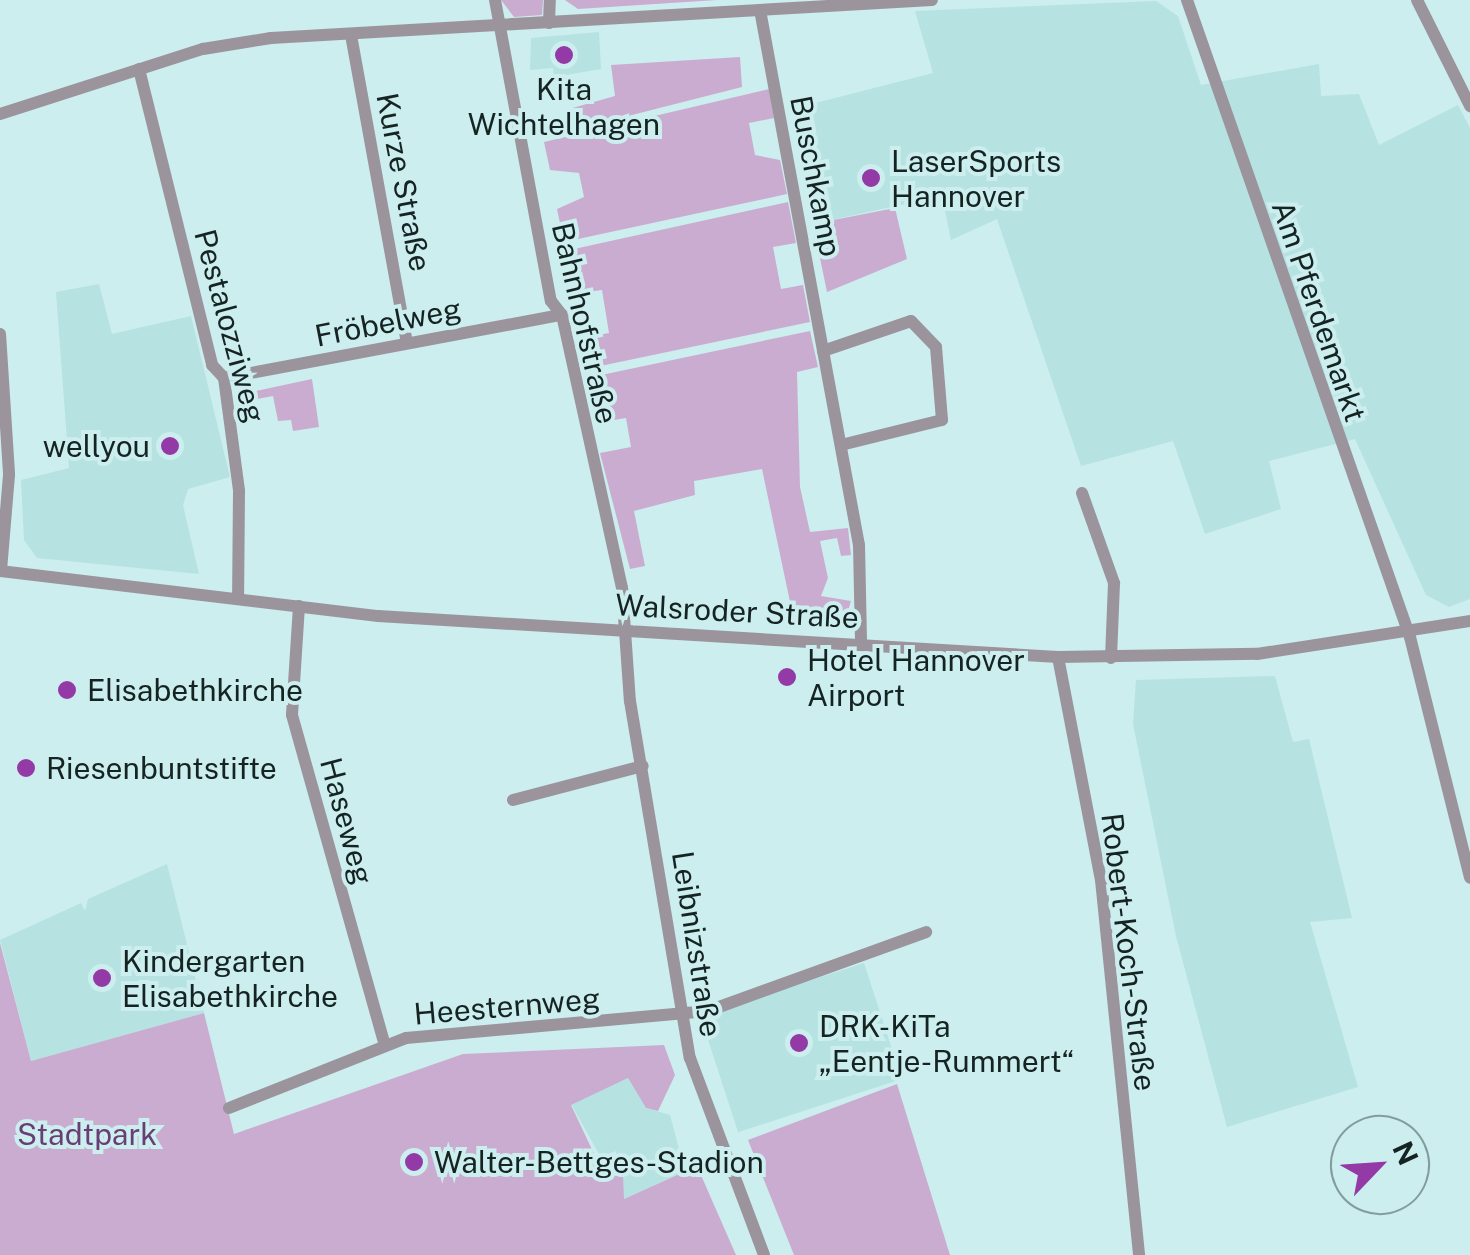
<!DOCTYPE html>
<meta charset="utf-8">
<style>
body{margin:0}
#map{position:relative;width:1470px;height:1255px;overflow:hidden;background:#cee;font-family:"Public Sans",sans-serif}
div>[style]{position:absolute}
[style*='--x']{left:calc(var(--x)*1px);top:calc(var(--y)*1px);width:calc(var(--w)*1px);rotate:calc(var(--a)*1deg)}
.built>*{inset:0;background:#b7e2e2;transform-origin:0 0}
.green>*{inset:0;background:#caacd1}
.minor>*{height:12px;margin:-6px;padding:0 6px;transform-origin:6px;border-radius:6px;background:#9b949d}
.dots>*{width:28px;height:28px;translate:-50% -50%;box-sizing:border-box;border:5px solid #cee;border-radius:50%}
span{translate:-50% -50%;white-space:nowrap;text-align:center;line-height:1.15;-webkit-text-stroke:8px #cee;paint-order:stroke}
.poi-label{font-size:30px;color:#162323}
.left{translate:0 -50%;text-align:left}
.right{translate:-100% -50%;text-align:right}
.street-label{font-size:30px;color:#162323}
.park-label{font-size:30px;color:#6a3e74}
.north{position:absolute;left:1330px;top:1115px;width:100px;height:100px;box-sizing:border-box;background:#cee;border:2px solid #839d9d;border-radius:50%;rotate:65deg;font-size:28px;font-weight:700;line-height:40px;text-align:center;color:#162323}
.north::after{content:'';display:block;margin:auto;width:35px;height:45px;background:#933aa6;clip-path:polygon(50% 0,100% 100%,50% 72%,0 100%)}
</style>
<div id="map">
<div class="built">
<i style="clip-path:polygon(1156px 1px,1178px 16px,1201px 85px,1319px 64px,1321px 96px,1359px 94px,1379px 145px,1458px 105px,1470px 128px,1470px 599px,1449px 607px,1426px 595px,1355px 439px,1269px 461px,1281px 509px,1205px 534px,1173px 441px,1081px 466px,997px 219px,951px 240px,942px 196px,813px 224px,792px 109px,933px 73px,915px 11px)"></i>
<i style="clip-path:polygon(599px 32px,601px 69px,554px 77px,553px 68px,530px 70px,531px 38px)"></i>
<i style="clip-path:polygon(99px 284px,112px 334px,191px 316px,230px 477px,188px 489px,183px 505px,199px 574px,37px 558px,24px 540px,21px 480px,69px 468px,56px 292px)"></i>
<i style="clip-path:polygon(1275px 676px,1293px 742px,1309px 739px,1352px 918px,1310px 922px,1358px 1087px,1227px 1127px,1176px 936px,1133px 724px,1136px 680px)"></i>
<i style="clip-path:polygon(167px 864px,204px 1013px,31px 1061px,0 940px,81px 903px,85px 911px,88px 899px)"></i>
<i style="left:864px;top:963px;width:122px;height:172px;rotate:72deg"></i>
<i style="clip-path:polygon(628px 1078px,646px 1108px,670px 1115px,685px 1171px,624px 1199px,571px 1104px)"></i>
</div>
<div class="green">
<i style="clip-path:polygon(501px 0,543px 0,542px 15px,514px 17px)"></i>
<i style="clip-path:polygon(565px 0,717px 0,578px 9px)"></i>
<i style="clip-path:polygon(740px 57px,742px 87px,573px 130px,569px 109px,615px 96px,611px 65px)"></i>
<i style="clip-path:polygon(769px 89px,774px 118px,749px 123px,755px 155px,780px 160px,787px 194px,564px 242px,557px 209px,584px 197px,579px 173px,550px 170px,544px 142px)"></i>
<i style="clip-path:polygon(788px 202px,796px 243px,773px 247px,781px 289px,803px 285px,810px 322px,586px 369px,581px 338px,609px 333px,602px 290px,572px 294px,565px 251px)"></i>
<i style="clip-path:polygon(895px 208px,907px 259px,827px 292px,813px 224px)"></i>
<i style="clip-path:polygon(810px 331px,818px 367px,797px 372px,800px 487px,810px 532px,848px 528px,851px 555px,841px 556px,837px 538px,820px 541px,828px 578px,821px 596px,851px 601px,847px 614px,793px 616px,762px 469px,694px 481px,695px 495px,634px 511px,645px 566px,630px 569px,600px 453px,631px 447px,626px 418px,596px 423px,587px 378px)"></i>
<i style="clip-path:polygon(312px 379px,319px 427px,293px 431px,291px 420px,278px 421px,273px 396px,257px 399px,256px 391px)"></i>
<i style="clip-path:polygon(0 943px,31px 1061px,204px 1013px,234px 1134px,463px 1054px,664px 1045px,675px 1075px,658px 1111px,646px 1108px,628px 1078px,571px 1105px,605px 1177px,623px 1175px,624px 1199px,697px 1166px,736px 1255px,0 1255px)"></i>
<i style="clip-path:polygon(897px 1084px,950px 1255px,794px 1255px,748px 1140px)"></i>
</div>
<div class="minor">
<i style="--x:495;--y:0;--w:306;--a:79.5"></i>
<i style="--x:551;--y:301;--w:18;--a:52"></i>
<i style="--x:562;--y:315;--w:280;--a:77.6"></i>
<i style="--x:622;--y:588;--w:113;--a:86"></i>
<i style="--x:630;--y:701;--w:362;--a:80.5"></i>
<i style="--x:690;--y:1058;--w:210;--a:69.4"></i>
<i style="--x:1187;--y:0;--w:675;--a:70.71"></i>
<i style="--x:1410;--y:637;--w:248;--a:76"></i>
<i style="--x:1417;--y:0;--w:119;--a:63.4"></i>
<i style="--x:760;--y:10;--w:544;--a:79.52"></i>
<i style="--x:859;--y:545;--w:98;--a:88.8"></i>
<i style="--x:549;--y:23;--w:23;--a:-88"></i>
<i style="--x:351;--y:35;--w:309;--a:79.7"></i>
<i style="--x:139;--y:69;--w:305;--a:76.1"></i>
<i style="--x:212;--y:365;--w:18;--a:47"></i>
<i style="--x:224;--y:378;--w:114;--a:82.4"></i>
<i style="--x:239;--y:491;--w:108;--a:90.5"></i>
<i style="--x:0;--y:114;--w:213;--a:-17.8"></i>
<i style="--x:203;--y:49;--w:69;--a:-9.2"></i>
<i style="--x:271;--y:38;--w:662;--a:-3.29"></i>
<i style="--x:0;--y:334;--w:141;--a:86.3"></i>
<i style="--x:9;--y:475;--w:96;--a:94.8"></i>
<i style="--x:823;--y:351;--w:93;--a:-18.8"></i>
<i style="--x:911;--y:321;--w:36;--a:46"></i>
<i style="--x:936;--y:347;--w:73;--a:85.3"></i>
<i style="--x:942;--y:420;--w:104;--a:166.1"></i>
<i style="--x:224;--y:378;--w:344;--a:-10.6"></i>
<i style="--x:1082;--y:493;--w:96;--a:70.4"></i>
<i style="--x:1114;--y:583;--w:75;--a:92.3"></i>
<i style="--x:0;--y:571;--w:381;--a:6.8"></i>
<i style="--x:378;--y:616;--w:681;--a:3.45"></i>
<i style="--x:1058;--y:657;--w:199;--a:-0.9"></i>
<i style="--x:1257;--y:654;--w:216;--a:-8.8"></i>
<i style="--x:299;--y:606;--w:109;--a:93.7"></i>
<i style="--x:292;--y:715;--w:343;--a:74.3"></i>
<i style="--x:1058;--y:657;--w:227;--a:79.1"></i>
<i style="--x:1101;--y:880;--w:377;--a:84.2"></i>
<i style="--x:513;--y:800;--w:134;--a:-14.7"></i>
<i style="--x:229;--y:1108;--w:190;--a:-21.6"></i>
<i style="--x:406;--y:1038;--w:303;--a:-5.1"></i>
<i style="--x:708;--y:1011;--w:232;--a:-19.9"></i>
</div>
<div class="dots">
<i style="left:564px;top:55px;background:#933aa6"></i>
<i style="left:871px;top:178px;background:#933aa6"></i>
<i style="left:170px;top:446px;background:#933aa6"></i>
<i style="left:787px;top:677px;background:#933aa6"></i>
<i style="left:67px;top:690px;background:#933aa6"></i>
<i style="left:26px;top:768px;background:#933aa6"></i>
<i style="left:102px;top:978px;background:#933aa6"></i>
<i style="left:799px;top:1043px;background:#933aa6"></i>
<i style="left:414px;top:1162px;background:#933aa6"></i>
</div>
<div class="poi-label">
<span style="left:564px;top:106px">Kita<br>Wichtelhagen</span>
<span class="left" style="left:891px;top:178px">LaserSports<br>Hannover</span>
<span class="right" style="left:150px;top:446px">wellyou</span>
<span class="left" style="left:807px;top:677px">Hotel Hannover<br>Airport</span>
<span class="left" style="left:87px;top:690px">Elisabethkirche</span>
<span class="left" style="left:46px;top:768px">Riesenbuntstifte</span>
<span class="left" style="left:122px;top:978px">Kindergarten<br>Elisabethkirche</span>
<span class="left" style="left:819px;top:1043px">DRK-KiTa<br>„Eentje-Rummert“</span>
<span class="left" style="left:434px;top:1162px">Walter-Bettges-Stadion</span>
</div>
<div class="street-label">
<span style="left:816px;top:176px;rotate:79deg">Buschkamp</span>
<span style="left:404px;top:182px;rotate:79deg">Kurze Straße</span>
<span style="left:1319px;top:311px;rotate:71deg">Am Pferdemarkt</span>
<span style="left:388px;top:322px;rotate:-11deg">Fröbelweg</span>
<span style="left:585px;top:323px;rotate:77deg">Bahnhofstraße</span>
<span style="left:230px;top:326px;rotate:75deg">Pestalozziweg</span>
<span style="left:737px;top:611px;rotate:3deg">Walsroder Straße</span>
<span style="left:347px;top:821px;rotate:75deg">Haseweg</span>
<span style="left:697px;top:944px;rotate:81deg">Leibnizstraße</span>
<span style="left:1129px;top:952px;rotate:83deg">Robert-Koch-Straße</span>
<span style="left:507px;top:1006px;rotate:-5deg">Heesternweg</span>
</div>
<div class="park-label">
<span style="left:87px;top:1134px">Stadtpark</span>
</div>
<div class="north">N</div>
</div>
